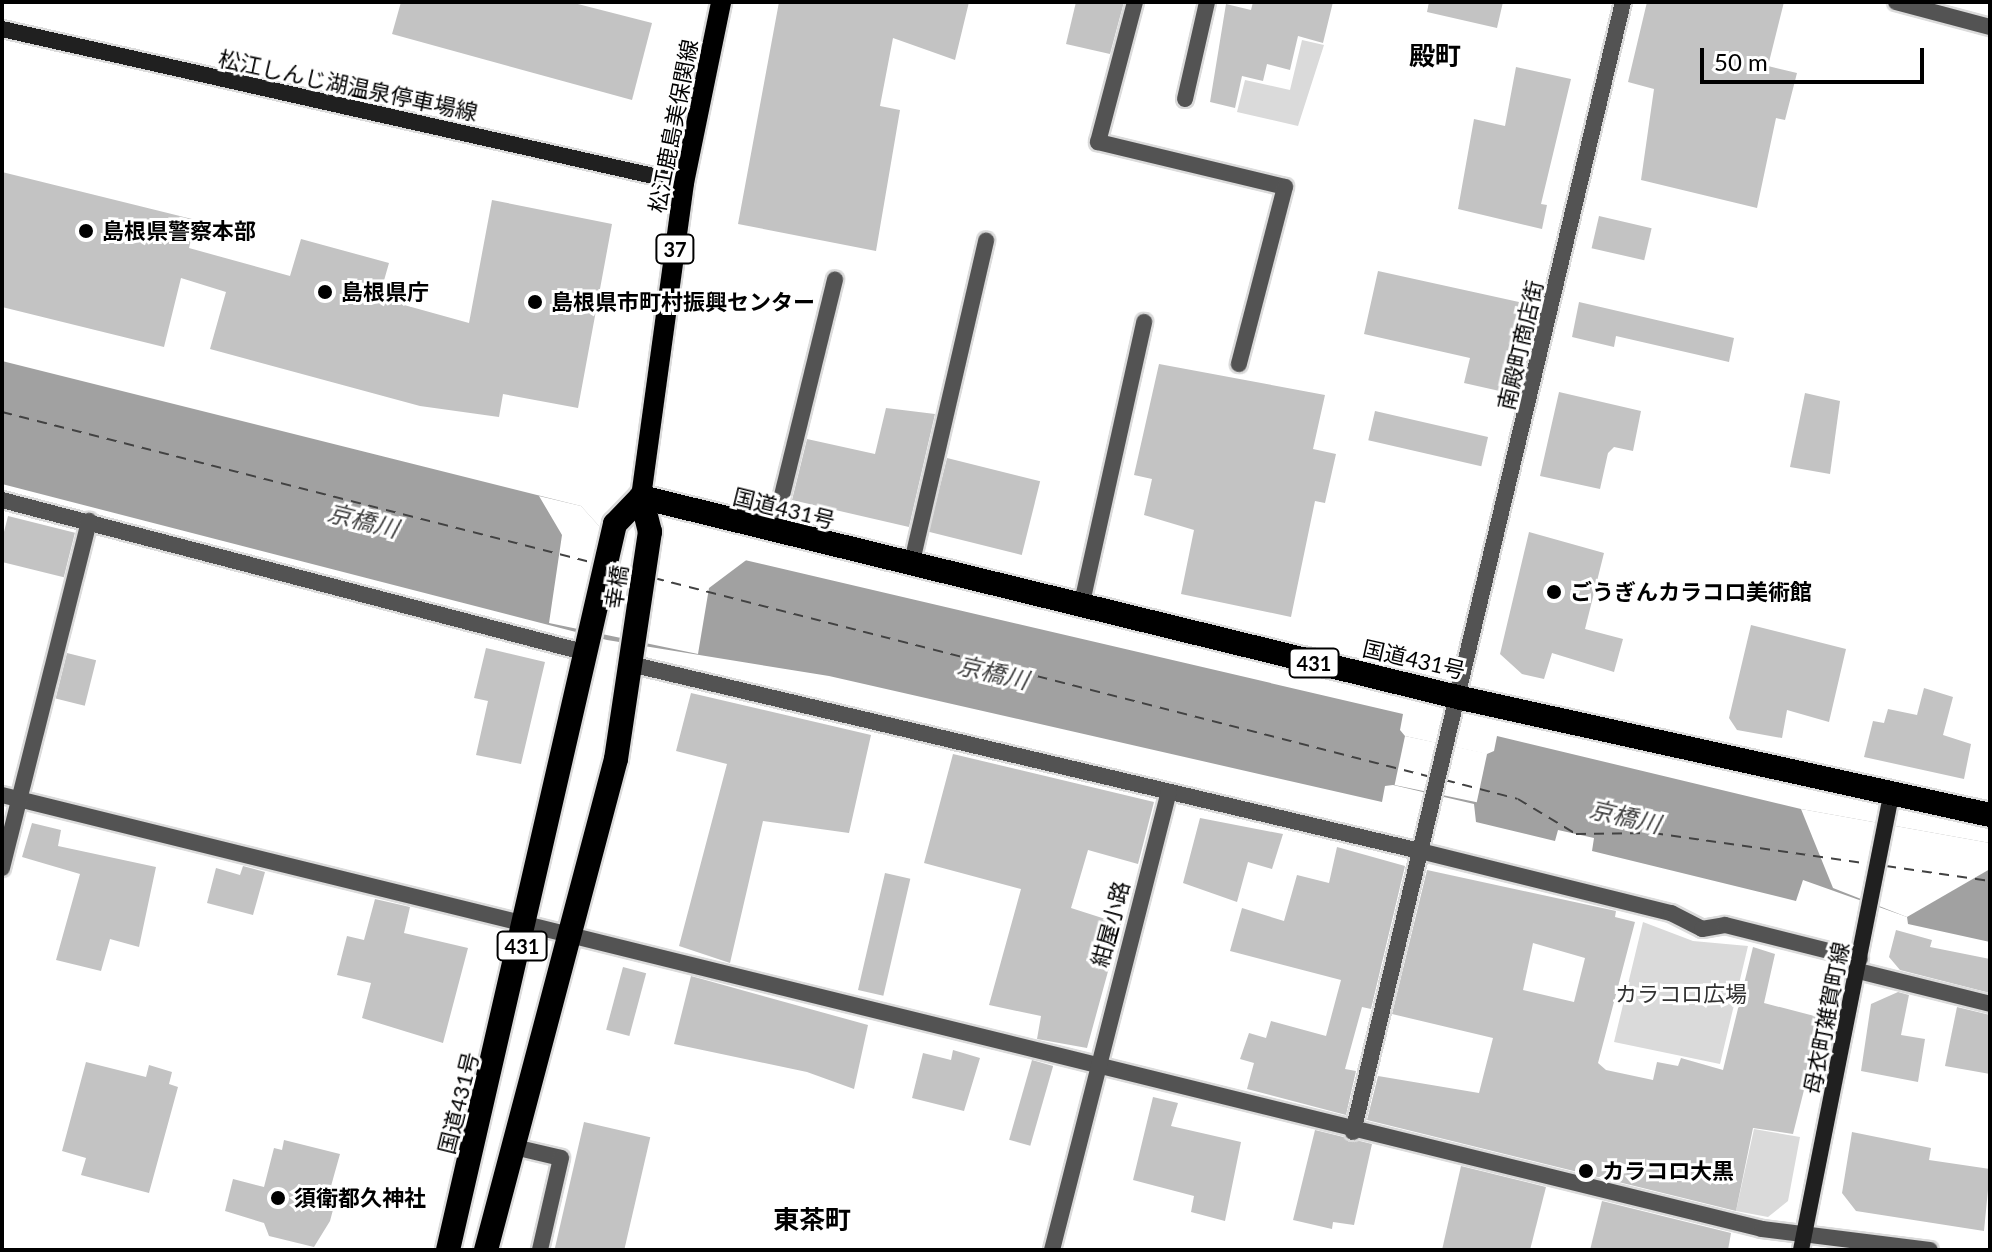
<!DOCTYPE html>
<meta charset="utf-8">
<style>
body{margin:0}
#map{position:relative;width:1992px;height:1252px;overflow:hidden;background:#fff;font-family:Lato,"Noto Sans JP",sans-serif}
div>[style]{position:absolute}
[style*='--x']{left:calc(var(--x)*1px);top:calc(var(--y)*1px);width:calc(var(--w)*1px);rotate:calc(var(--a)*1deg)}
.green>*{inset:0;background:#dadada}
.water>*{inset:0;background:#a1a1a1}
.pier>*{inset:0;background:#fff;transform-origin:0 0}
.ferry>*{height:2px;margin-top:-1px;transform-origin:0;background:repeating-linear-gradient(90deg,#424242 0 10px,transparent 0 18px)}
.building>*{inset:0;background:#c3c3c3;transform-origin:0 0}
.roads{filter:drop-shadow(2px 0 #dbdbdb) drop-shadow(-2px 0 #dbdbdb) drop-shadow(0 2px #dbdbdb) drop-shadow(0 -2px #dbdbdb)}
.street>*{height:16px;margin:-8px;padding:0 8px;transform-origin:8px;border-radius:8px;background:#535353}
.secondary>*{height:16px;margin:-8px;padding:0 8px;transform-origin:8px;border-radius:8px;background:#202020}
.primary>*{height:20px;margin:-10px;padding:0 10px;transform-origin:10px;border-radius:10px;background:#000}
.highway>*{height:24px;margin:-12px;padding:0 12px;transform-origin:12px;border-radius:12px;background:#000}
.dots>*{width:22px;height:22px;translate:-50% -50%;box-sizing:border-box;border:4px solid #fff;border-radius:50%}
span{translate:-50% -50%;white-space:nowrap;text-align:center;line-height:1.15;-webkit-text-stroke:6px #fff;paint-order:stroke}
.shield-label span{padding:2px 6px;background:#fff;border:2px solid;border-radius:6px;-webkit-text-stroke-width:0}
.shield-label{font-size:20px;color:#000;font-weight:700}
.street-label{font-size:22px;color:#000}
.poi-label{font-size:22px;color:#000;font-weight:700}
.left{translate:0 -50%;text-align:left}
.park-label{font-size:22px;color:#313131}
.water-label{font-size:24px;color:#424242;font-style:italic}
.quarter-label{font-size:26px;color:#000;font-weight:700}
.frame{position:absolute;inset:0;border:4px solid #000;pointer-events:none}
.scale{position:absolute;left:1700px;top:48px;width:224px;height:36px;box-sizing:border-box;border:4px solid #000;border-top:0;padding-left:10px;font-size:24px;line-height:28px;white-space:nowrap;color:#000;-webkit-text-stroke:6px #fff;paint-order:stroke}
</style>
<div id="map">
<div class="green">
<i style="clip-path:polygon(1302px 40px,1324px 45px,1298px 126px,1237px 112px,1245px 80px,1290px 90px)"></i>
<i style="clip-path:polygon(1643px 922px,1693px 941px,1748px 946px,1720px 1064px,1614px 1042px)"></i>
<i style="clip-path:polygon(1754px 1129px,1800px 1137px,1788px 1201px,1768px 1217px,1736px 1211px)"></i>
</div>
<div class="water">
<i style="clip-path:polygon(2px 361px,581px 506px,599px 526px,1403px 714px,1400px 730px,1405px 736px,1487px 754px,1494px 751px,1497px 736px,1801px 809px,1990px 843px,1990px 942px,1908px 924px,1907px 917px,1803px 880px,1796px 901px,1592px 851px,1594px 838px,1558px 830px,1555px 841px,1476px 822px,1474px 804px,1393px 785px,1385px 786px,1382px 802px,829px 676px,607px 640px,2px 484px)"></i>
</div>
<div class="pier">
<i style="clip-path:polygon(539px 496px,581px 506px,599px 526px,749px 558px,709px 588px,698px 654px,549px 623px,562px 535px)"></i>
<i style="left:1405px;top:736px;width:84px;height:50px;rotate:12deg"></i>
<i style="clip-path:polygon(1801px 809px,1990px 843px,1990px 869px,1907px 917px,1833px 888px)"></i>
</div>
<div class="ferry">
<i style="--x:2;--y:412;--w:611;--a:14.31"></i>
<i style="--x:616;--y:569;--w:17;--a:13"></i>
<i style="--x:654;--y:578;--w:802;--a:14.37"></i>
<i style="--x:1445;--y:780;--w:75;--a:14.6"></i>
<i style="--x:1518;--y:799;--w:68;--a:31.1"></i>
<i style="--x:1576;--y:834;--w:77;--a:-0.7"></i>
<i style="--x:1653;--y:833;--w:221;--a:8.1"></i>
<i style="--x:1886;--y:866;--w:105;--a:8.2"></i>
</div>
<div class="building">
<i style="clip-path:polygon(401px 2px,570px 2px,652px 23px,632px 100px,392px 34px)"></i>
<i style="clip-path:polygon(779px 2px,969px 2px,955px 60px,893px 38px,880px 106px,900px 110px,876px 251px,738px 224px)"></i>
<i style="clip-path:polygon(1076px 2px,1124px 2px,1110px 54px,1066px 44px)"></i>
<i style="clip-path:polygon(1253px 2px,1333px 2px,1323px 43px,1298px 36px,1290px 70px,1267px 64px,1263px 81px,1242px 76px,1235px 108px,1210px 102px,1226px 4px,1251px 10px)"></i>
<i style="clip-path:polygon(1429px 2px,1503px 2px,1497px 28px,1427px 12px)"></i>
<i style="clip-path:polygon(1647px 2px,1784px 2px,1768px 66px,1797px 73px,1785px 120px,1776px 118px,1757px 208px,1641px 180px,1654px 89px,1628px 82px)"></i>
<i style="clip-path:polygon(1516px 67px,1571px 79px,1541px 204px,1547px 205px,1542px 229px,1458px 209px,1474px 119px,1505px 126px)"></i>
<i style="clip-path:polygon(2px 172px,196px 220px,189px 248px,290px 276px,301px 239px,389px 263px,379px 298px,469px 323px,492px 200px,612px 224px,578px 408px,503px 394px,499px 417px,420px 406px,210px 349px,226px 292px,181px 278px,164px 347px,2px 307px)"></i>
<i style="left:1599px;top:216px;width:54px;height:33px;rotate:13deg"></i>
<i style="clip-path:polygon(1378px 271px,1519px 302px,1504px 392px,1464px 383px,1470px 358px,1364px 334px)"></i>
<i style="clip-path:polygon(1579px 302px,1734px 338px,1729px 362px,1616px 336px,1614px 347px,1572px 337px)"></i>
<i style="clip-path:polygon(1159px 364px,1325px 395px,1313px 449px,1336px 454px,1325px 503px,1315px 501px,1291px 617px,1181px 594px,1194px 530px,1144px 515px,1152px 479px,1134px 475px)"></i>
<i style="clip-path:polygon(1559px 392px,1641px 411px,1633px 451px,1614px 447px,1608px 453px,1600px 489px,1540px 476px)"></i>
<i style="clip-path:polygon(1805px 393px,1840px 401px,1830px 474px,1790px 467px)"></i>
<i style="clip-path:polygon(886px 408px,935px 414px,909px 527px,792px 500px,807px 439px,875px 454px)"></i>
<i style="left:1375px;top:411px;width:116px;height:30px;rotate:13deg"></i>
<i style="left:947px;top:458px;width:96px;height:76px;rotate:14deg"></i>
<i style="left:8px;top:516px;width:69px;height:46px;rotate:14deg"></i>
<i style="clip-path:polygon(1529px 532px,1604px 553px,1585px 629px,1623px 639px,1614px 672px,1552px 653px,1544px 679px,1522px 674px,1500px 654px)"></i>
<i style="clip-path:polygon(1751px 625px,1846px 649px,1829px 722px,1787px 710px,1782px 738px,1737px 730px,1729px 718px)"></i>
<i style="clip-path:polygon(486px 648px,545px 662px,521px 764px,476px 755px,488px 701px,474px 698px)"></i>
<i style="left:67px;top:653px;width:30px;height:47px;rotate:14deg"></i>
<i style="clip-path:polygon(1924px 688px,1953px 697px,1943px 735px,1971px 744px,1964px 779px,1864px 757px,1873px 721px,1884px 723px,1888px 709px,1917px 715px)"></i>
<i style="clip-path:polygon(691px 693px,871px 735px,849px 833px,763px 821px,730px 963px,679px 946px,727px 764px,676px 751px)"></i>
<i style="clip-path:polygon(953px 754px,1154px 802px,1138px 864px,1088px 850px,1071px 908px,1121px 924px,1087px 1048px,1037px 1039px,1041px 1016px,989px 1005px,1021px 889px,924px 863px)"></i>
<i style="clip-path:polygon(1200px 818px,1283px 834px,1272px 869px,1248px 862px,1237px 902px,1183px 883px)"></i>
<i style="clip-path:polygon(32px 823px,61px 830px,58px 846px,156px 867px,139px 947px,110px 939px,101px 971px,56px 960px,80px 874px,22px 857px)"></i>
<i style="clip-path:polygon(1337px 847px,1405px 866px,1371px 1009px,1362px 1007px,1345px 1069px,1356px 1071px,1346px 1115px,1247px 1089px,1254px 1063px,1240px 1059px,1249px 1033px,1266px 1038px,1271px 1021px,1326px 1036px,1341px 980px,1230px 951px,1242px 908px,1284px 921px,1297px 875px,1329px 883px)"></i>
<i style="clip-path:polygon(243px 866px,265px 872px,253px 915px,207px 903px,216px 868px,240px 875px)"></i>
<i style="clip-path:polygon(evenodd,1427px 870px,1616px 911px,1615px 917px,1635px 922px,1598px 1063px,1606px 1070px,1653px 1080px,1657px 1062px,1678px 1066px,1681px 1058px,1723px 1070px,1753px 947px,1775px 954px,1764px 1003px,1822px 1018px,1793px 1134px,1753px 1128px,1736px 1211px,1367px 1120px,1378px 1076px,1479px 1093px,1493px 1038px,1392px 1014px,1427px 870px,1533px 943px,1585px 958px,1574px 1002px,1523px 990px,1533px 943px)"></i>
<i style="left:885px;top:873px;width:26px;height:120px;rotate:13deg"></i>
<i style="clip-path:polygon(375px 899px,410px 907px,404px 933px,468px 948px,443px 1043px,362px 1018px,371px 983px,337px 975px,347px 936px,364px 940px)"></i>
<i style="clip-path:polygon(1896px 930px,1932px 940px,1930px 947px,1990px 959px,1990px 993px,1900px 970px,1889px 957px)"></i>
<i style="left:623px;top:967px;width:24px;height:65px;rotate:15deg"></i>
<i style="clip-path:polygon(691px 976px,868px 1025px,854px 1089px,807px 1072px,674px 1044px)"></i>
<i style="clip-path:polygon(1898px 992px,1909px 995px,1901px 1035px,1925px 1039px,1918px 1082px,1861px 1071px,1871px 1004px)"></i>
<i style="clip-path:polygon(1957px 1007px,1990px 1015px,1990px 1074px,1945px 1066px)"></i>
<i style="clip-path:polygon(953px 1050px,980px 1058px,964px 1111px,912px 1098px,923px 1053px,951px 1060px)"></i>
<i style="left:1032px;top:1060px;width:22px;height:83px;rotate:16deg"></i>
<i style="clip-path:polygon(86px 1062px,146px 1077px,149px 1065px,172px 1072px,169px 1084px,178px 1087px,149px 1193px,81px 1175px,86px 1158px,62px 1151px)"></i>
<i style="clip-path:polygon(1153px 1097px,1178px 1103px,1171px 1126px,1241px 1142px,1225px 1221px,1191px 1212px,1194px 1196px,1133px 1180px)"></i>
<i style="left:584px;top:1122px;width:68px;height:131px;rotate:13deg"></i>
<i style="clip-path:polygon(1315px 1130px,1372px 1144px,1354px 1225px,1333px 1222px,1332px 1229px,1293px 1220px)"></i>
<i style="clip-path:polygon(1852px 1132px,1931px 1148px,1929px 1160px,1990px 1169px,1984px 1231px,1856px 1211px,1842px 1193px)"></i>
<i style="clip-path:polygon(284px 1140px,340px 1154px,326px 1204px,334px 1206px,330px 1221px,314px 1247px,269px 1236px,264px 1223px,225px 1211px,233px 1179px,264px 1187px,274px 1148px,282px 1150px)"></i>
<i style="clip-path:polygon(1461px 1166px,1546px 1187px,1530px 1250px,1442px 1250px)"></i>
<i style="clip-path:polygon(1602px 1201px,1731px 1233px,1728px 1250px,1590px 1250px)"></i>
</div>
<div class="roads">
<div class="street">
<i style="--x:1135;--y:2;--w:145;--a:104.8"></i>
<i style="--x:1098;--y:142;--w:192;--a:13.5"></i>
<i style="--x:1285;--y:187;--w:183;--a:104.6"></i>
<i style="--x:1896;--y:2;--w:97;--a:14.9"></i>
<i style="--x:1185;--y:99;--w:99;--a:-77.2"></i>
<i style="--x:2;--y:500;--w:605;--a:14.66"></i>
<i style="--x:773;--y:532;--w:260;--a:-76.2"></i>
<i style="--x:911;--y:566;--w:334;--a:-77"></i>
<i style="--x:1081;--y:607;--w:292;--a:-77.5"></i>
<i style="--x:630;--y:664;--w:812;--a:13.32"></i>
<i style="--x:1420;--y:851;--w:259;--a:13.9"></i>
<i style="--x:1671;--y:913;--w:35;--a:27"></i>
<i style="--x:1702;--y:929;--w:23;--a:-10"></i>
<i style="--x:1725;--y:925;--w:139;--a:14.1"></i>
<i style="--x:2;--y:795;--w:1813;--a:13.85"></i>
<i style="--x:1762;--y:1229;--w:169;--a:7.1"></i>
<i style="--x:2;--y:868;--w:358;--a:-75.9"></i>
<i style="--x:1858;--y:971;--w:136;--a:14"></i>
<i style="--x:1353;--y:1132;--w:1162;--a:-76.56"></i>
<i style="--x:510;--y:1146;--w:52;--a:13.2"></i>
<i style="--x:561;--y:1158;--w:94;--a:102.9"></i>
<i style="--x:1052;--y:1250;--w:473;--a:-75.7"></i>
</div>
<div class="secondary">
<i style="--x:2;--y:29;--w:699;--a:12.72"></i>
<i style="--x:1801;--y:1250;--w:464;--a:-78.8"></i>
</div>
<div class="primary">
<i style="--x:641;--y:497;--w:317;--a:-82.2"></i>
<i style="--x:684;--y:183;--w:185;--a:-78.4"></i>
</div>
<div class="highway">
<i style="--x:641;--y:497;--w:844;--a:13.77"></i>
<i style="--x:1461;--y:698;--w:542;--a:12.47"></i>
<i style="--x:448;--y:1250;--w:745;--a:-77.05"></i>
<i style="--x:615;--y:524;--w:37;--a:-46"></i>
<i style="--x:486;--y:1250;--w:508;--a:-75.17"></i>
<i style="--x:616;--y:759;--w:230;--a:-81.5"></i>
<i style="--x:650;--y:532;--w:36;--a:-104"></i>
</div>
</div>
<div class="dots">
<i style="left:86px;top:231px;background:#000"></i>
<i style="left:325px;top:292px;background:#000"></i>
<i style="left:535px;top:302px;background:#000"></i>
<i style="left:1554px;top:592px;background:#000"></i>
<i style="left:1586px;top:1171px;background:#000"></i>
<i style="left:278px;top:1198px;background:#000"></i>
</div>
<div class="shield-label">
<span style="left:675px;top:249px">37</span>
<span style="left:1314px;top:663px">431</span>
<span style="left:522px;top:946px">431</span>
</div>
<div class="street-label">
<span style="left:348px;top:85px;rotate:12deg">松江しんじ湖温泉停車場線</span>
<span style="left:673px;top:126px;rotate:-79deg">松江鹿島美保関線</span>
<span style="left:1520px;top:345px;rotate:-77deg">南殿町商店街</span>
<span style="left:784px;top:508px;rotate:14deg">国道431号</span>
<span style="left:616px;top:587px;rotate:-81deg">幸橋</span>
<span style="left:1414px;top:659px;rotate:13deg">国道431号</span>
<span style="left:1110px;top:924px;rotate:-75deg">紺屋小路</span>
<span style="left:1826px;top:1018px;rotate:-79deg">母衣町雑賀町線</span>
<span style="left:458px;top:1103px;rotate:-76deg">国道431号</span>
</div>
<div class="poi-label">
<span class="left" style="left:102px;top:231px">島根県警察本部</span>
<span class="left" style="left:341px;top:292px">島根県庁</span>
<span class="left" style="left:551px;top:302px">島根県市町村振興センター</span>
<span class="left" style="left:1570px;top:592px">ごうぎんカラコロ美術館</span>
<span class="left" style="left:1602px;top:1171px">カラコロ大黒</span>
<span class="left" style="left:294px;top:1198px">須衛都久神社</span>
</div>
<div class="park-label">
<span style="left:1681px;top:994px">カラコロ広場</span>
</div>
<div class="water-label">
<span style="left:363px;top:520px;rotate:14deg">京橋川</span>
<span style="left:993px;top:672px;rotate:13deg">京橋川</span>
<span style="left:1625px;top:816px;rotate:13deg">京橋川</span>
</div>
<div class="quarter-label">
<span style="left:1435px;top:56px">殿町</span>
<span style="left:812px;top:1220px">東茶町</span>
</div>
<div class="frame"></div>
<div class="scale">50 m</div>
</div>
